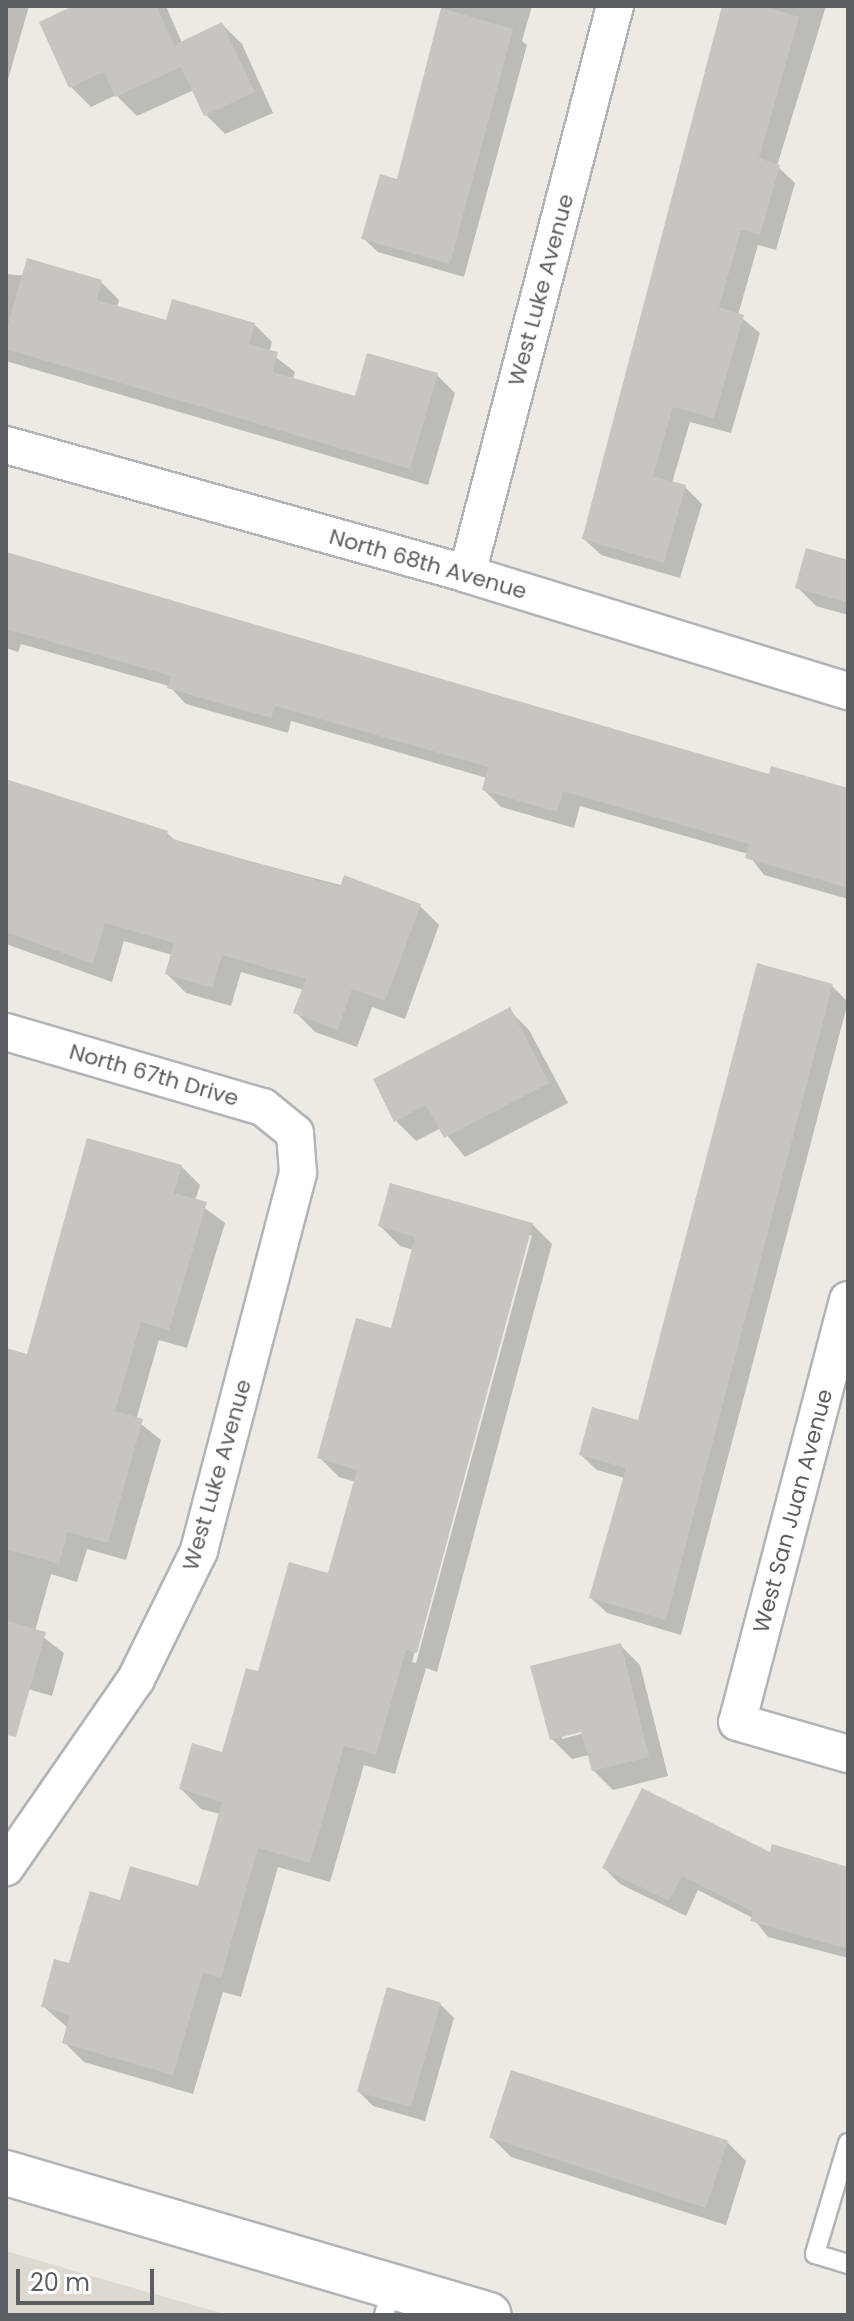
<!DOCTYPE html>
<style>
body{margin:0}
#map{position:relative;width:854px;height:2321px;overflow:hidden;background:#edeae3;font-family:Poppins,sans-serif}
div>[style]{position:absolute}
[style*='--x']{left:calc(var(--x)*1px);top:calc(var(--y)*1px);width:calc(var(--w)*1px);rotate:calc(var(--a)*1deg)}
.education>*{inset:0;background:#ddd9d1}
.shadow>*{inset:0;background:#0003}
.building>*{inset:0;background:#c8c5c0;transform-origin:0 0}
.roads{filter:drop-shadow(2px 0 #b0b4b8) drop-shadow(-2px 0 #b0b4b8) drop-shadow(0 2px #b0b4b8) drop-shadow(0 -2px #b0b4b8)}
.lane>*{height:18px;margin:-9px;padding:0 9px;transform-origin:9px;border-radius:9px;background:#fff}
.street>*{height:36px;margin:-18px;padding:0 18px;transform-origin:18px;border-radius:18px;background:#fff}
.secondary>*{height:44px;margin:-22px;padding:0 22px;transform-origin:22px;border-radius:22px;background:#fff}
span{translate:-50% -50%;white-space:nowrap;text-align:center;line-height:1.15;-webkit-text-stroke:7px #fff;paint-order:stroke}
.street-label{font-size:22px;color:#5b5f63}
.frame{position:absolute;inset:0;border:8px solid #5b5f63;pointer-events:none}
.scale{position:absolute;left:16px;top:2269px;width:138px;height:36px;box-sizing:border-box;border:4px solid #5b5f63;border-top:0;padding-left:10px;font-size:24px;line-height:28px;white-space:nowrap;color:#5b5f63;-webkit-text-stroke:6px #fff;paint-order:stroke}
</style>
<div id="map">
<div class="education">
<i style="clip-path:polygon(6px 2251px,95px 2277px,228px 2315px,6px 2315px)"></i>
</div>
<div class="shadow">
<i style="clip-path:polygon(6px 6px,29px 6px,7px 83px,6px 83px)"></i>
<i style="clip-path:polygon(78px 6px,166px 6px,182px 43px,222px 24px,242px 44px,273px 113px,225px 134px,205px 114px,194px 90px,137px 116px,116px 95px,91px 107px,71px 87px,42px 23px)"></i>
<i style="clip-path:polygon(442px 6px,532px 6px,522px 41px,527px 45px,464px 277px,378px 252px,363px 238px,399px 182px)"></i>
<i style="clip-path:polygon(724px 6px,826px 6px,777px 166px,795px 183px,776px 250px,758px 245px,738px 315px,760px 333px,731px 433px,690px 422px,672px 483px,685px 487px,702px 504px,680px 578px,601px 555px,584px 539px)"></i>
<i style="clip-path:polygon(6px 274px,101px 282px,119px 300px,117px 308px,167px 323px,254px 324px,272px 342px,269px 352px,295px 372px,293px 380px,356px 398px,437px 375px,455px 393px,428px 485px,6px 361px)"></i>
<i style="clip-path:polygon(6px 553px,770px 777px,848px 791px,848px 899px,764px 875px,748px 854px,580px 806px,574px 828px,501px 807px,484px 790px,487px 778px,291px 721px,288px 733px,186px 704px,169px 686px,21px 644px,18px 652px,6px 648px)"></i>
<i style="clip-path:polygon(848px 562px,848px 615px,816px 606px,797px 587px)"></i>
<i style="clip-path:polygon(6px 782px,167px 833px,177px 842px,420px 906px,439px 925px,405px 1019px,372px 1007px,357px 1047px,315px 1032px,295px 1012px,304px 990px,241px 972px,231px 1006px,186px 993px,167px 974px,172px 955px,124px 941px,112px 982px,6px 944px)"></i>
<i style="clip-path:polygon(832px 986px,848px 1002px,681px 1635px,607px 1613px,591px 1598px,625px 1478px,597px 1470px,581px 1455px,640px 1422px)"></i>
<i style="clip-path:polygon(509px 1010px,529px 1030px,568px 1103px,465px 1157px,441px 1128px,416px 1141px,396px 1121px)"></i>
<i style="clip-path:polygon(181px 1166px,200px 1185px,195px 1201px,225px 1223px,187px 1348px,159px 1340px,136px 1420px,161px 1440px,126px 1560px,87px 1549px,77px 1582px,51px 1574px,35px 1631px,64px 1653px,52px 1696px,21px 1687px,6px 1739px,6px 1367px,28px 1356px)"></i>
<i style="clip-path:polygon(evenodd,532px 1224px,552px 1244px,437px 1672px,426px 1668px,395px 1774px,364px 1765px,330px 1882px,278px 1867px,241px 1997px,223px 1992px,193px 2094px,84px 2062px,64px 2042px,68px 2028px,43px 2006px,122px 1903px,199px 1888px,220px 1814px,201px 1809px,181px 1789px,223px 1754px,259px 1673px,329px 1576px,356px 1482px,339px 1477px,319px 1457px,393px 1331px,414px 1250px,400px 1246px,380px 1226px,532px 1224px,528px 1235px,532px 1235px,416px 1663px,412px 1662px,528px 1235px)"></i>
<i style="clip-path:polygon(evenodd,620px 1645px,640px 1665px,668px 1776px,613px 1790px,593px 1770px,589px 1755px,572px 1759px,552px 1739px,620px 1645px,591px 1728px,592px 1731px,562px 1739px,562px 1735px,591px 1728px)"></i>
<i style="clip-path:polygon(771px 1855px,848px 1869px,848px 1958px,768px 1937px,753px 1918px,698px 1890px,686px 1916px,620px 1884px,604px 1868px)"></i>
<i style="clip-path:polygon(440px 2004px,454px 2018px,425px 2121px,373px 2106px,359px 2092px)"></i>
<i style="clip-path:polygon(491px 2137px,726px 2141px,746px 2161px,726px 2225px,511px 2157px)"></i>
</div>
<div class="building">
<i style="clip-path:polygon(73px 6px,156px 6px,174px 45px,222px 22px,255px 92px,204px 116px,181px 67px,115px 97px,104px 72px,69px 88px,39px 22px)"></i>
<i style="clip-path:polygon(722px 6px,763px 6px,799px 17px,759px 158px,780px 165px,760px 235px,741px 230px,719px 307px,744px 315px,714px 418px,673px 407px,653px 476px,686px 485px,664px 563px,582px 539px)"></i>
<i style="clip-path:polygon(441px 8px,513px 29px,450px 264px,361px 239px,380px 174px,397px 179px)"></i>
<i style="clip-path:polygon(27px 258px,102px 280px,97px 300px,166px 320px,172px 299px,255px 323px,249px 344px,278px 352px,273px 372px,355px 396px,367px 353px,438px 373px,410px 469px,6px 349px,6px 331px)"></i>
<i style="clip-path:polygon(806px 548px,848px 560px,848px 603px,795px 588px)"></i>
<i style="clip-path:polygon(6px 552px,769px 774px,771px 766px,848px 788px,848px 888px,745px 858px,749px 844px,563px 791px,557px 812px,482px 790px,488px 767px,275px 706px,271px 718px,167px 688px,171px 676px,6px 629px)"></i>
<i style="clip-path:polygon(6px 779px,168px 831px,166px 837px,340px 887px,344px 875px,421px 904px,385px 1001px,352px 989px,338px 1030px,293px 1013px,306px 979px,222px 955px,212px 988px,165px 974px,174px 943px,105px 923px,93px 964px,6px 932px)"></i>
<i style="clip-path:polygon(757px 963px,833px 984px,666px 1620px,589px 1598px,626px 1468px,579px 1455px,592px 1407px,638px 1420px)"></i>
<i style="clip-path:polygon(510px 1007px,549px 1083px,444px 1138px,426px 1105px,394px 1122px,373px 1079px)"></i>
<i style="clip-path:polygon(87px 1138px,182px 1165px,174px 1193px,207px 1202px,169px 1330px,141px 1322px,115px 1411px,143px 1419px,108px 1543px,68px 1532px,59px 1564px,6px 1549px,6px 1348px,27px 1354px)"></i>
<i style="clip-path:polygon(390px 1183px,533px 1223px,417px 1653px,406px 1650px,376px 1755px,344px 1746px,310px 1863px,258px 1848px,221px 1978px,203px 1973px,173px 2075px,62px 2043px,70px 2015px,41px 2007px,54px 1959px,69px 1963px,90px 1891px,120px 1900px,130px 1866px,198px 1886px,222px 1802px,179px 1789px,192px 1743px,222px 1752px,246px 1668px,258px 1671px,289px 1562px,328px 1573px,357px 1470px,317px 1458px,356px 1318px,391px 1328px,415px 1237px,378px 1226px)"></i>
<i style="clip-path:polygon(6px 1621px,46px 1632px,16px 1737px,6px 1735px)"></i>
<i style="clip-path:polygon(621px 1643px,649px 1757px,592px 1771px,581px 1732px,550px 1740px,530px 1666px)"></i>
<i style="clip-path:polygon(642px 1788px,770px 1852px,772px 1844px,848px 1867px,848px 1949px,750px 1921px,753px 1912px,682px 1876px,669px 1901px,602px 1868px)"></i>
<i style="left:387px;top:1987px;width:56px;height:109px;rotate:16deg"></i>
<i style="left:511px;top:2070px;width:228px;height:71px;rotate:18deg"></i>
</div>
<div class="roads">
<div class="lane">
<i style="--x:848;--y:2143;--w:116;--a:106.6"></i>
<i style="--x:815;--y:2254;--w:34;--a:17"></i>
<i style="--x:384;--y:2315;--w:29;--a:-74"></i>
</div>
<div class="street">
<i style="--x:6;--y:445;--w:479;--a:15.6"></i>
<i style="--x:467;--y:574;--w:399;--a:17.1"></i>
<i style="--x:467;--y:574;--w:587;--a:-75.4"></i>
<i style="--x:6;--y:1032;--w:268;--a:16.3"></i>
<i style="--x:263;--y:1107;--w:41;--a:39.1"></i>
<i style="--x:295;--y:1133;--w:40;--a:85.7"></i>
<i style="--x:298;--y:1173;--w:391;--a:104.7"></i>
<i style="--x:199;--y:1551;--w:143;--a:116.2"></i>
<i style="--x:136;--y:1679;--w:229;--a:124.7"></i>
<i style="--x:848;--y:1300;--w:436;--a:104.7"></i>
<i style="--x:737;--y:1722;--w:116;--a:16.1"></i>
</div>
<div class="secondary">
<i style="--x:6;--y:2173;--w:503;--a:16.38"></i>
</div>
</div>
<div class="street-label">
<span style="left:541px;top:290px;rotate:-75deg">West Luke Avenue</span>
<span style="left:428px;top:564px;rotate:16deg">North 68th Avenue</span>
<span style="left:154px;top:1075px;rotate:16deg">North 67th Drive</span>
<span style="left:217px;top:1475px;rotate:-74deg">West Luke Avenue</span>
<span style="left:793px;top:1511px;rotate:-75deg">West San Juan Avenue</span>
</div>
<div class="frame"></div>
<div class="scale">20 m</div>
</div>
